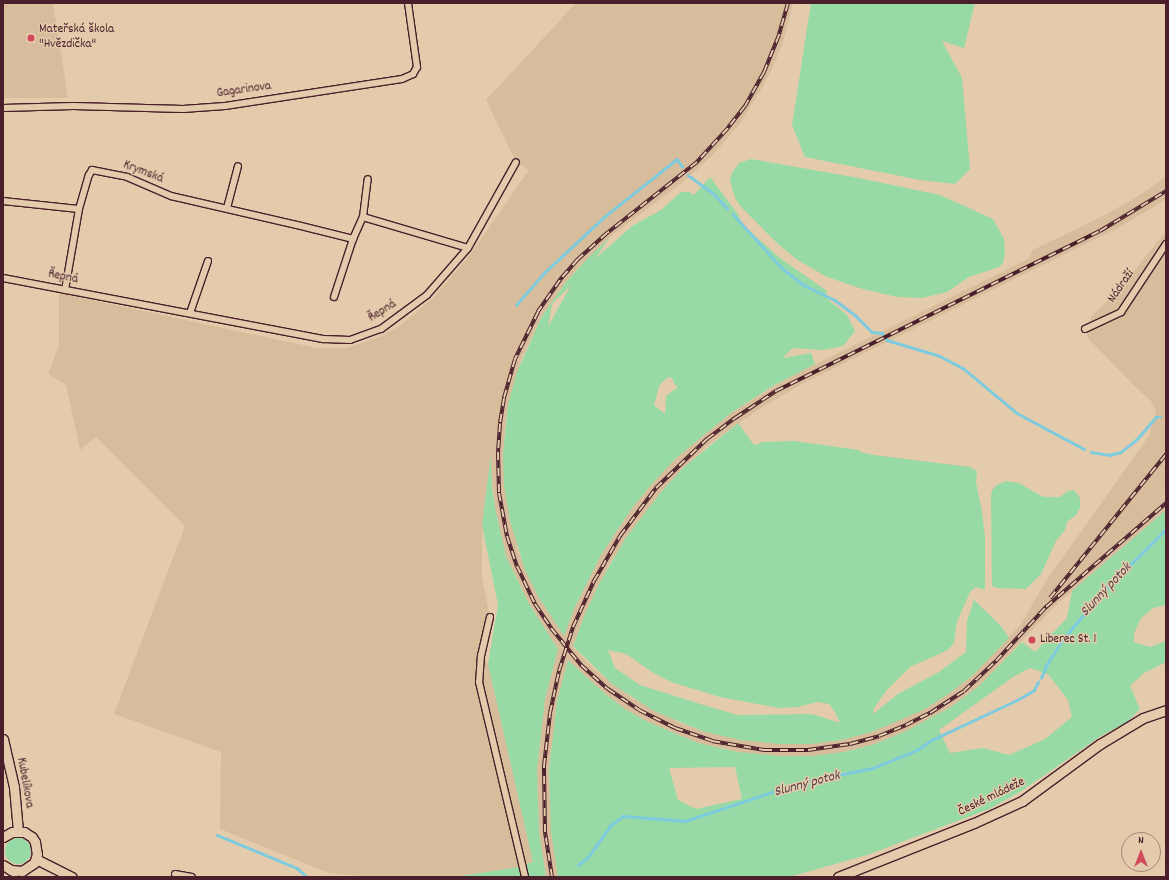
<!DOCTYPE html>
<meta charset="utf-8">
<style>
body{margin:0}
#map{position:relative;width:1169px;height:880px;overflow:hidden;background:#e4cbac;font-family:Dekko,sans-serif}
div>[style]{position:absolute}
[style*='--x']{left:calc(var(--x)*1px);top:calc(var(--y)*1px);width:calc(var(--w)*1px);rotate:calc(var(--a)*1deg)}
.built>*{inset:0;background:#d7bd9c}
.green>*{inset:0;background:#98daa5}
.round{border-radius:50%}
.stream>*{height:2.5px;margin:-1.25px;padding:0 1.25px;transform-origin:1.25px;border-radius:1.25px;background:#7fcbde}
.roads{filter:drop-shadow(1px 0 #4a1f2b) drop-shadow(-1px 0 #4a1f2b) drop-shadow(0 1px #4a1f2b) drop-shadow(0 -1px #4a1f2b)}
.street>*{height:6px;margin:-3px;padding:0 3px;transform-origin:3px;border-radius:3px;background:#e4cbac}
.secondary>*{height:9px;margin:-4.5px;padding:0 4.5px;transform-origin:4.5px;border-radius:4.5px;background:#e4cbac}
.rail>*{height:4px;margin-top:-2px;transform-origin:0;background:repeating-linear-gradient(90deg,#e4cbac 0 8px,#4a1f2b 0 16px);box-sizing:border-box;border-block:1px solid #4a1f2b}
.dots>*{width:11px;height:11px;translate:-50% -50%;box-sizing:border-box;border:2px solid #e4cbac;border-radius:50%}
span{translate:-50% -50%;white-space:nowrap;text-align:center;line-height:1.15;-webkit-text-stroke:3px #e4cbac;paint-order:stroke}
.poi-label{font-size:13px;color:#4a1f2b}
.left{translate:0 -50%;text-align:left}
.street-label{font-size:13px;color:#4a1f2b}
.water-label{font-size:14px;color:#523946;font-style:italic}
.frame{position:absolute;inset:0;border:4px solid #4a1f2b;pointer-events:none}
.north{position:absolute;left:1121px;top:832px;width:40px;height:40px;box-sizing:border-box;background:#e4cbac;border:1px solid #a68678;border-radius:50%;rotate:0deg;font-size:11px;font-weight:700;line-height:16px;text-align:center;color:#4a1f2b}
.north::after{content:'';display:block;margin:auto;width:14px;height:18px;background:#d1495b;clip-path:polygon(50% 0,100% 100%,50% 72%,0 100%)}
</style>
<div id="map">
<div class="built">
<i style="clip-path:polygon(3px 3px,53px 3px,68px 98px,3px 98px)"></i>
<i style="clip-path:polygon(576px 3px,793px 3px,784px 39px,775px 62px,763px 86px,741px 122px,712px 156px,684px 181px,610px 237px,578px 268px,566px 282px,542px 316px,522px 357px,506px 418px,503px 455px,518px 552px,538px 596px,564px 635px,574px 609px,601px 555px,632px 508px,652px 484px,676px 458px,731px 413px,794px 375px,1028px 259px,1033px 250px,1109px 213px,1146px 191px,1166px 176px,1166px 199px,1157px 205px,1118px 228px,800px 385px,756px 411px,711px 443px,684px 467px,661px 492px,611px 561px,599px 584px,585px 614px,573px 647px,594px 669px,632px 698px,678px 722px,702px 731px,740px 740px,781px 744px,811px 744px,841px 740px,944px 697px,971px 677px,1021px 624px,1046px 581px,1149px 436px,1156px 411px,1151px 401px,1135px 387px,1087px 337px,1091px 317px,1122px 286px,1166px 231px,1166px 493px,1160px 500px,1166px 496px,1166px 510px,1056px 605px,979px 686px,951px 707px,929px 721px,875px 744px,844px 752px,811px 756px,780px 756px,738px 752px,698px 743px,648px 722px,625px 709px,604px 693px,568px 661px,557px 701px,549px 770px,551px 831px,558px 877px,546px 877px,539px 832px,537px 769px,545px 699px,558px 649px,528px 602px,506px 556px,495px 508px,490px 459px,482px 525px,482px 577px,490px 617px,481px 655px,488px 664px,533px 862px,514px 868px,453px 877px,371px 877px,329px 873px,220px 829px,221px 752px,114px 714px,185px 526px,96px 437px,80px 450px,66px 385px,48px 374px,59px 345px,59px 293px,317px 348px,346px 348px,380px 337px,401px 325px,434px 297px,469px 256px,529px 170px,516px 162px,486px 100px)"></i>
</div>
<div class="green">
<i style="clip-path:polygon(811px 3px,975px 3px,964px 48px,942px 41px,962px 78px,970px 169px,955px 184px,920px 180px,805px 157px,792px 125px)"></i>
<i style="clip-path:polygon(751px 159px,859px 178px,940px 195px,993px 219px,1004px 239px,1005px 251px,1003px 263px,999px 267px,969px 277px,947px 292px,922px 298px,898px 297px,880px 293px,859px 288px,825px 276px,796px 259px,777px 243px,741px 207px,735px 198px,730px 180px,732px 173px,739px 163px)"></i>
<i style="clip-path:polygon(evenodd,710px 177px,738px 214px,741px 223px,780px 258px,827px 291px,825px 297px,847px 315px,855px 331px,843px 346px,823px 350px,792px 348px,783px 358px,811px 353px,815px 364px,773px 386px,731px 413px,676px 458px,652px 484px,632px 508px,601px 555px,574px 609px,564px 636px,538px 596px,525px 570px,510px 521px,504px 485px,503px 455px,508px 405px,517px 372px,542px 316px,566px 282px,589px 257px,610px 237px,595px 259px,632px 226px,661px 210px,681px 192px,689px 192px,694px 195px,710px 177px,571px 285px,555px 314px,548px 327px,552px 304px,571px 285px,710px 177px,668px 377px,672px 378px,675px 385px,678px 387px,666px 396px,665px 414px,654px 405px,660px 384px,668px 377px)"></i>
<i style="clip-path:polygon(evenodd,738px 423px,754px 445px,763px 442px,794px 441px,859px 450px,860px 452px,874px 455px,970px 467px,977px 471px,976px 482px,982px 511px,985px 537px,985px 590px,976px 587px,970px 592px,957px 622px,954px 643px,948px 650px,910px 667px,886px 691px,874px 708px,873px 714px,898px 694px,939px 672px,966px 652px,967px 621px,974px 600px,1001px 626px,1009px 638px,971px 677px,944px 697px,923px 710px,872px 732px,841px 740px,811px 744px,781px 744px,740px 740px,702px 731px,654px 711px,612px 684px,573px 646px,585px 614px,599px 584px,625px 539px,661px 492px,684px 467px,738px 423px,608px 650px,626px 654px,652px 672px,671px 682px,720px 697px,779px 708px,798px 707px,817px 702px,829px 704px,835px 712px,840px 723px,812px 714px,737px 715px,697px 703px,640px 685px,615px 668px,608px 650px)"></i>
<i style="clip-path:polygon(491px 454px,492px 487px,495px 508px,506px 556px,528px 602px,558px 649px,545px 699px,537px 769px,539px 832px,546px 877px,453px 877px,514px 868px,533px 862px,488px 664px,498px 605px,482px 525px)"></i>
<i style="clip-path:polygon(1006px 481px,1019px 483px,1041px 496px,1047px 497px,1060px 497px,1068px 491px,1074px 490px,1080px 498px,1080px 508px,1076px 515px,1067px 522px,1065px 530px,1056px 541px,1041px 574px,1026px 589px,998px 588px,992px 586px,991px 496px,992px 490px,997px 485px)"></i>
<i style="clip-path:polygon(evenodd,1166px 510px,1166px 605px,1153px 608px,1141px 618px,1134px 634px,1134px 642px,1150px 647px,1166px 641px,1166px 662px,1144px 673px,1130px 686px,1140px 709px,1127px 722px,1101px 736px,1020px 792px,989px 809px,867px 855px,789px 877px,558px 877px,551px 831px,549px 770px,557px 701px,568px 660px,604px 693px,625px 709px,648px 722px,698px 743px,738px 752px,780px 756px,811px 756px,844px 752px,875px 744px,904px 732px,951px 707px,979px 686px,1022px 642px,1035px 652px,1067px 618px,1072px 591px,1166px 510px,1030px 668px,1048px 674px,1068px 700px,1072px 717px,1045px 739px,1009px 755px,983px 748px,950px 753px,939px 730px,1013px 677px,1030px 668px,1166px 510px,735px 767px,742px 799px,696px 809px,678px 800px,669px 768px,735px 767px)"></i>
<i class="round" style="left:5px;top:838px;width:26px;height:26px"></i>
</div>
<div class="stream">
<i style="--x:688;--y:175;--w:31;--a:36"></i>
<i style="--x:713;--y:193;--w:21;--a:47"></i>
<i style="--x:733;--y:214;--w:73;--a:47.8"></i>
<i style="--x:782;--y:268;--w:28;--a:38"></i>
<i style="--x:804;--y:285;--w:34;--a:26"></i>
<i style="--x:835;--y:300;--w:25;--a:37"></i>
<i style="--x:855;--y:315;--w:24;--a:45"></i>
<i style="--x:872;--y:332;--w:10;--a:6"></i>
<i style="--x:882;--y:333;--w:9;--a:54"></i>
<i style="--x:887;--y:340;--w:55;--a:16.8"></i>
<i style="--x:940;--y:356;--w:26;--a:28"></i>
<i style="--x:963;--y:368;--w:70;--a:39.8"></i>
<i style="--x:1017;--y:413;--w:76;--a:28.2"></i>
<i style="--x:516;--y:305;--w:43;--a:-48.8"></i>
<i style="--x:544;--y:273;--w:82;--a:-43"></i>
<i style="--x:604;--y:217;--w:93;--a:-38.5"></i>
<i style="--x:677;--y:159;--w:9;--a:54"></i>
<i style="--x:1091;--y:452;--w:18;--a:9"></i>
<i style="--x:1109;--y:455;--w:12;--a:-14"></i>
<i style="--x:1121;--y:452;--w:19;--a:-39"></i>
<i style="--x:1136;--y:440;--w:30;--a:-49"></i>
<i style="--x:1156;--y:417;--w:5;--a:0"></i>
<i style="--x:1041;--y:678;--w:13;--a:-67"></i>
<i style="--x:1046;--y:666;--w:32;--a:-58"></i>
<i style="--x:1063;--y:639;--w:60;--a:-49.7"></i>
<i style="--x:1102;--y:593;--w:91;--a:-45"></i>
<i style="--x:217;--y:835;--w:87;--a:22.4"></i>
<i style="--x:297;--y:868;--w:13;--a:42"></i>
<i style="--x:578;--y:865;--w:14;--a:-39"></i>
<i style="--x:589;--y:856;--w:38;--a:-55"></i>
<i style="--x:611;--y:825;--w:15;--a:-37"></i>
<i style="--x:623;--y:816;--w:62;--a:4.6"></i>
<i style="--x:685;--y:821;--w:120;--a:-18.4"></i>
<i style="--x:799;--y:783;--w:76;--a:-11.5"></i>
<i style="--x:873;--y:768;--w:48;--a:-22.2"></i>
<i style="--x:917;--y:750;--w:18;--a:-34"></i>
<i style="--x:932;--y:740;--w:94;--a:-25.2"></i>
<i style="--x:1017;--y:700;--w:20;--a:-30"></i>
<i style="--x:1034;--y:690;--w:9;--a:-63"></i>
</div>
<div class="roads">
<div class="street">
<i style="--x:3;--y:108;--w:70;--a:-1.6"></i>
<i style="--x:73;--y:106;--w:110;--a:1.6"></i>
<i style="--x:183;--y:109;--w:42;--a:-4.1"></i>
<i style="--x:225;--y:106;--w:179;--a:-8.7"></i>
<i style="--x:402;--y:79;--w:12;--a:-24"></i>
<i style="--x:413;--y:74;--w:8;--a:-60"></i>
<i style="--x:417;--y:67;--w:65;--a:-98"></i>
<i style="--x:3;--y:201;--w:76;--a:6"></i>
<i style="--x:79;--y:209;--w:35;--a:-74"></i>
<i style="--x:89;--y:175;--w:6;--a:-59"></i>
<i style="--x:92;--y:170;--w:36;--a:11"></i>
<i style="--x:127;--y:177;--w:48;--a:23.4"></i>
<i style="--x:171;--y:196;--w:129;--a:13"></i>
<i style="--x:297;--y:225;--w:58;--a:14"></i>
<i style="--x:353;--y:239;--w:24;--a:-66"></i>
<i style="--x:363;--y:217;--w:109;--a:16.4"></i>
<i style="--x:227;--y:208;--w:43;--a:-75.3"></i>
<i style="--x:363;--y:217;--w:38;--a:-83"></i>
<i style="--x:3;--y:278;--w:327;--a:10.8"></i>
<i style="--x:324;--y:339;--w:26;--a:2"></i>
<i style="--x:350;--y:340;--w:33;--a:-20"></i>
<i style="--x:381;--y:329;--w:57;--a:-36.5"></i>
<i style="--x:427;--y:295;--w:62;--a:-48.9"></i>
<i style="--x:468;--y:248;--w:98;--a:-60.8"></i>
<i style="--x:65;--y:290;--w:82;--a:-80.2"></i>
<i style="--x:334;--y:297;--w:61;--a:-71.9"></i>
<i style="--x:190;--y:313;--w:55;--a:-70.9"></i>
<i style="--x:1085;--y:329;--w:40;--a:-25"></i>
<i style="--x:1121;--y:312;--w:82;--a:-56.5"></i>
<i style="--x:490;--y:617;--w:39;--a:103"></i>
<i style="--x:481;--y:655;--w:27;--a:94"></i>
<i style="--x:479;--y:682;--w:200;--a:76.7"></i>
<i style="--x:175;--y:874;--w:17;--a:10"></i>
<i style="--x:14;--y:877;--w:6;--a:-72"></i>
</div>
<div class="secondary">
<i style="--x:3;--y:739;--w:49;--a:77.1"></i>
<i style="--x:14;--y:787;--w:44;--a:84.8"></i>
<i style="--x:3;--y:837;--w:10;--a:-29"></i>
<i style="--x:12;--y:832;--w:12;--a:0"></i>
<i style="--x:24;--y:832;--w:9;--a:32"></i>
<i style="--x:32;--y:837;--w:6;--a:59"></i>
<i style="--x:35;--y:842;--w:12;--a:81"></i>
<i style="--x:37;--y:854;--w:9;--a:108"></i>
<i style="--x:34;--y:863;--w:14;--a:146"></i>
<i style="--x:22;--y:871;--w:11;--a:-175"></i>
<i style="--x:11;--y:870;--w:9;--a:-148"></i>
<i style="--x:36;--y:859;--w:40;--a:26.6"></i>
<i style="--x:838;--y:877;--w:146;--a:-21.7"></i>
<i style="--x:974;--y:823;--w:53;--a:-24.6"></i>
<i style="--x:1022;--y:801;--w:97;--a:-36.2"></i>
<i style="--x:1100;--y:744;--w:50;--a:-31.2"></i>
<i style="--x:1143;--y:718;--w:24;--a:-19"></i>
</div>
</div>
<div class="rail">
<i style="--x:788;--y:3;--w:33;--a:106"></i>
<i style="--x:779;--y:35;--w:40;--a:112"></i>
<i style="--x:764;--y:72;--w:39;--a:119"></i>
<i style="--x:745;--y:106;--w:28;--a:128"></i>
<i style="--x:728;--y:128;--w:46;--a:132.4"></i>
<i style="--x:697;--y:162;--w:115;--a:141.7"></i>
<i style="--x:607;--y:233;--w:39;--a:138"></i>
<i style="--x:578;--y:259;--w:28;--a:131"></i>
<i style="--x:560;--y:280;--w:39;--a:125"></i>
<i style="--x:538;--y:312;--w:52;--a:116.1"></i>
<i style="--x:515;--y:359;--w:41;--a:105.8"></i>
<i style="--x:504;--y:398;--w:26;--a:99"></i>
<i style="--x:500;--y:424;--w:28;--a:94"></i>
<i style="--x:498;--y:452;--w:41;--a:88.6"></i>
<i style="--x:499;--y:493;--w:44;--a:79.5"></i>
<i style="--x:507;--y:536;--w:32;--a:72"></i>
<i style="--x:517;--y:566;--w:42;--a:64.7"></i>
<i style="--x:535;--y:604;--w:29;--a:56"></i>
<i style="--x:551;--y:628;--w:48;--a:51"></i>
<i style="--x:581;--y:665;--w:36;--a:42"></i>
<i style="--x:608;--y:689;--w:37;--a:34"></i>
<i style="--x:639;--y:710;--w:40;--a:26.6"></i>
<i style="--x:675;--y:728;--w:39;--a:19"></i>
<i style="--x:712;--y:741;--w:53;--a:9.8"></i>
<i style="--x:764;--y:750;--w:44;--a:0"></i>
<i style="--x:808;--y:750;--w:42;--a:-8.1"></i>
<i style="--x:850;--y:744;--w:30;--a:-15"></i>
<i style="--x:879;--y:736;--w:29;--a:-22"></i>
<i style="--x:906;--y:725;--w:27;--a:-27"></i>
<i style="--x:930;--y:713;--w:40;--a:-32.9"></i>
<i style="--x:964;--y:691;--w:44;--a:-43.2"></i>
<i style="--x:996;--y:661;--w:74;--a:-47.2"></i>
<i style="--x:1046;--y:607;--w:159;--a:-40.9"></i>
<i style="--x:1050;--y:598;--w:185;--a:-51.1"></i>
<i style="--x:552;--y:877;--w:46;--a:-98.8"></i>
<i style="--x:545;--y:832;--w:66;--a:-90.9"></i>
<i style="--x:544;--y:766;--w:53;--a:-83.5"></i>
<i style="--x:550;--y:713;--w:43;--a:-77.9"></i>
<i style="--x:559;--y:671;--w:46;--a:-72.3"></i>
<i style="--x:573;--y:627;--w:51;--a:-65.5"></i>
<i style="--x:594;--y:581;--w:52;--a:-60"></i>
<i style="--x:620;--y:536;--w:60;--a:-53.1"></i>
<i style="--x:656;--y:488;--w:71;--a:-43.9"></i>
<i style="--x:707;--y:439;--w:35;--a:-37"></i>
<i style="--x:735;--y:418;--w:49;--a:-33.4"></i>
<i style="--x:776;--y:391;--w:361;--a:-26.3"></i>
<i style="--x:1100;--y:231;--w:77;--a:-31.2"></i>
</div>
<div class="dots">
<i style="left:31px;top:38px;background:#d1495b"></i>
<i style="left:1032px;top:640px;background:#d1495b"></i>
</div>
<div class="poi-label">
<span class="left" style="left:39px;top:38px">Mateřská škola<br>"Hvězdička"</span>
<span class="left" style="left:1040px;top:640px">Liberec St. 1</span>
</div>
<div class="street-label">
<span style="left:244px;top:91px;rotate:-8deg">Gagarinova</span>
<span style="left:143px;top:173px;rotate:21deg">Krymská</span>
<span style="left:63px;top:278px;rotate:11deg">Řepná</span>
<span style="left:1122px;top:287px;rotate:-55deg">Nádraží</span>
<span style="left:383px;top:312px;rotate:-32deg">Řepná</span>
<span style="left:24px;top:783px;rotate:80deg">Kubelíkova</span>
<span style="left:992px;top:798px;rotate:-26deg">České mládeže</span>
</div>
<div class="water-label">
<span style="left:1106px;top:590px;rotate:-47deg">Slunný potok</span>
<span style="left:807px;top:784px;rotate:-15deg">Slunný potok</span>
</div>
<div class="frame"></div>
<div class="north">N</div>
</div>
